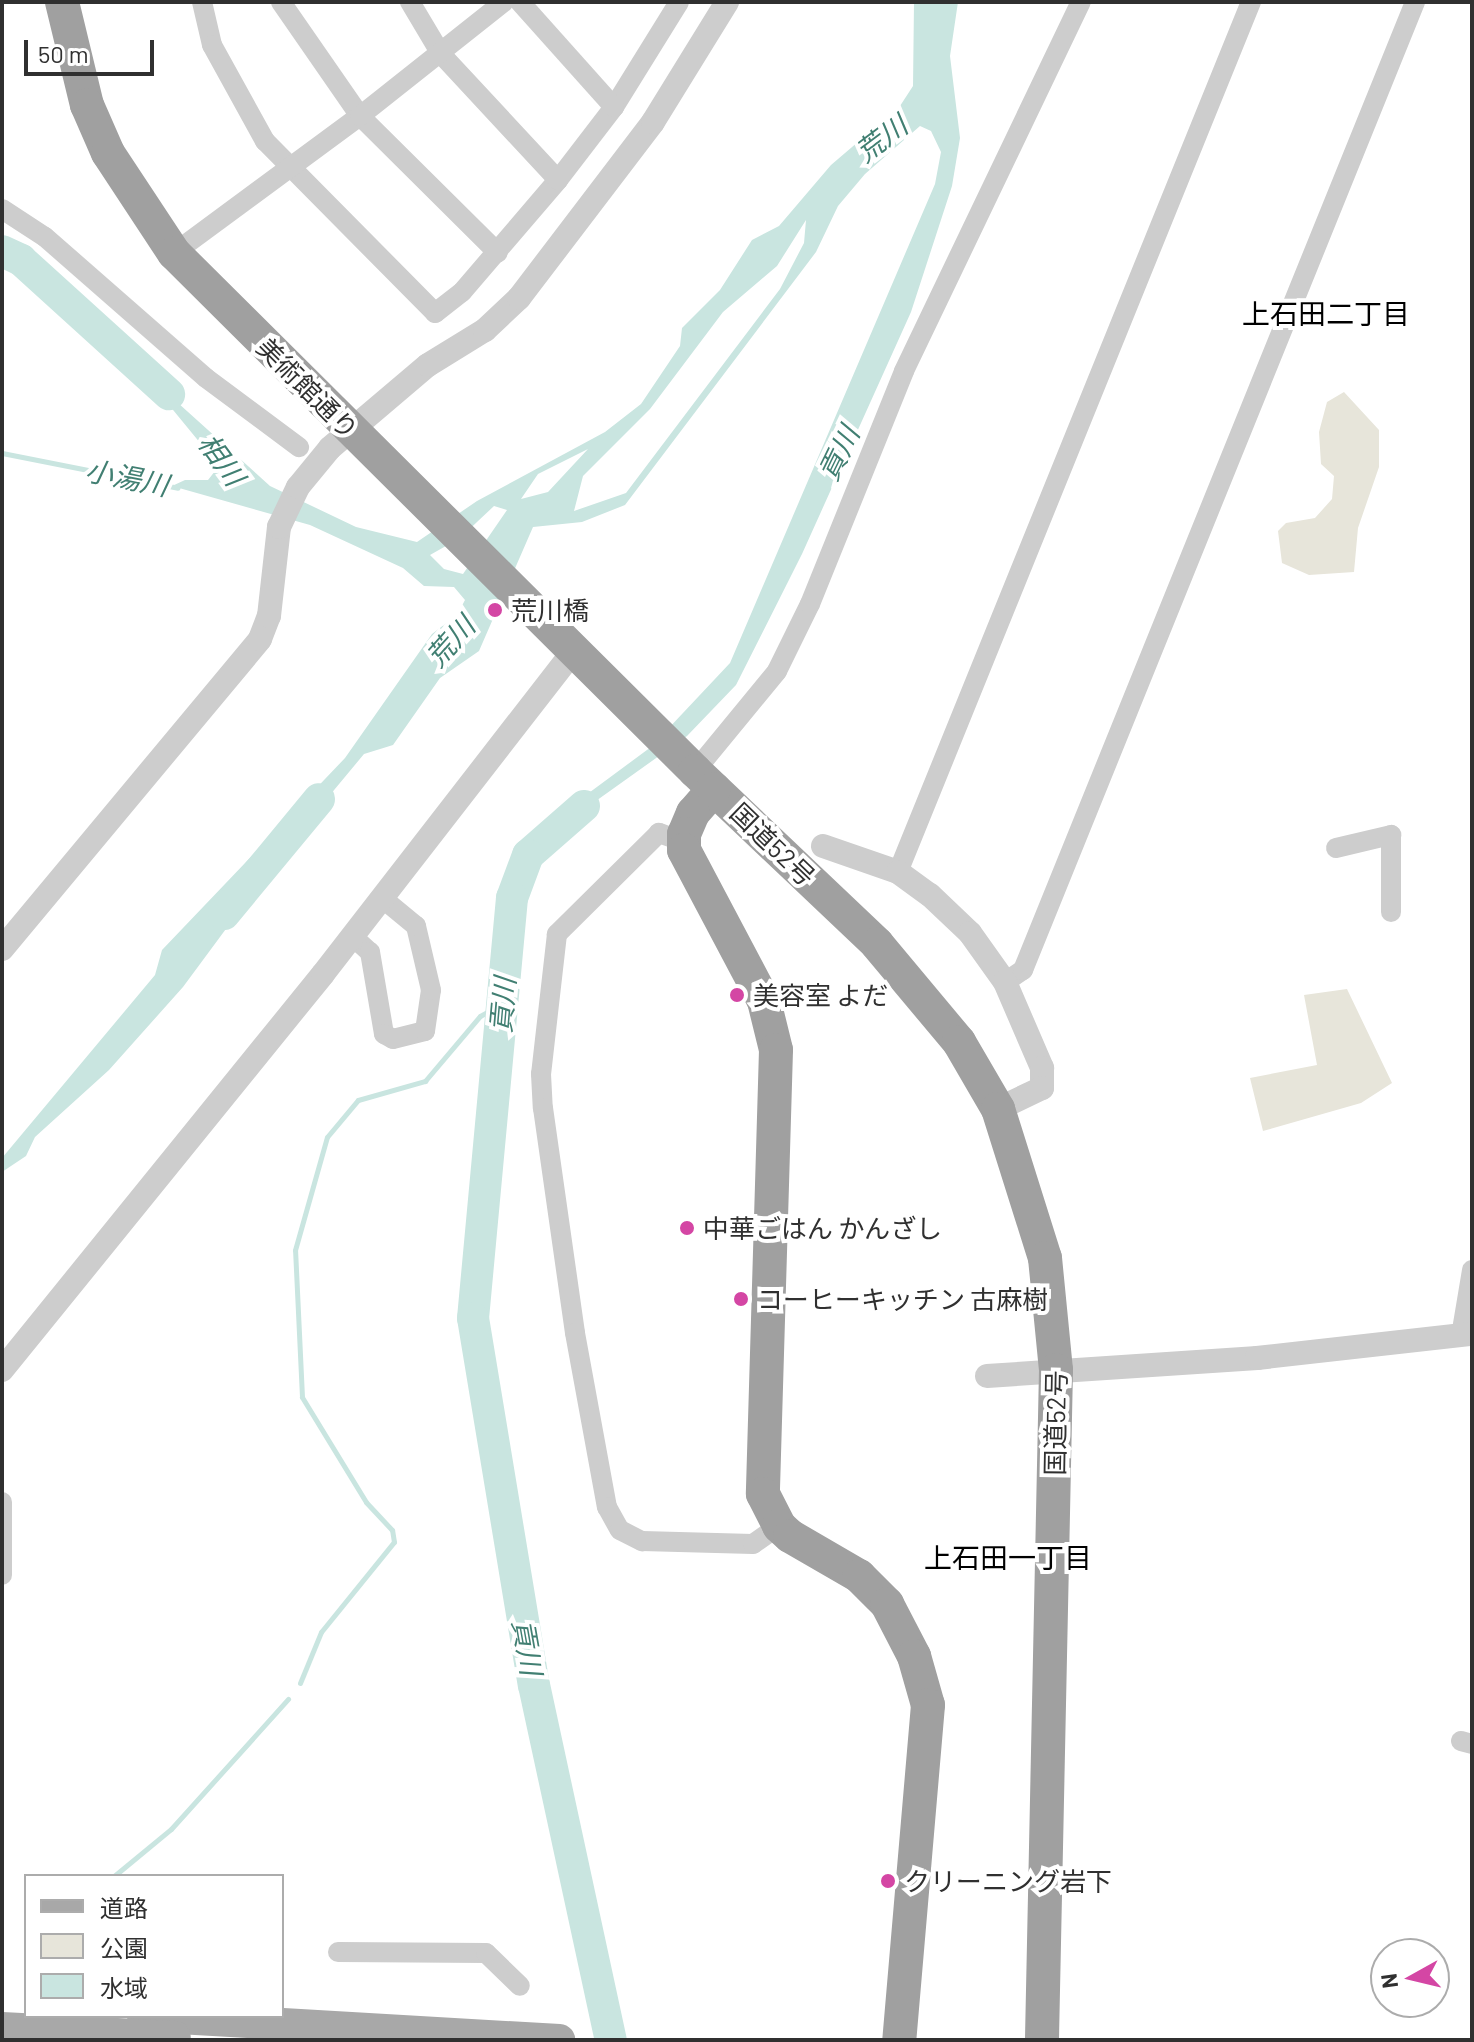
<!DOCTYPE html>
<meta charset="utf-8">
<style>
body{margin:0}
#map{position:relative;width:1474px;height:2042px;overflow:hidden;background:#fff;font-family:Barlow,"Noto Sans JP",sans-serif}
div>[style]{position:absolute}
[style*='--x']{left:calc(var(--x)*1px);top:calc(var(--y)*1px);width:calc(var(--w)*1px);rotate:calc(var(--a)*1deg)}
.green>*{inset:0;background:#e7e5da}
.water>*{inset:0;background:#c9e5e0}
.stream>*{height:5px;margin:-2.5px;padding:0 2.5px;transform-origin:2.5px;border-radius:2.5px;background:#c9e5e0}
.river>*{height:32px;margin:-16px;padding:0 16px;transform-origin:16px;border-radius:16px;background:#c9e5e0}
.minor>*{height:20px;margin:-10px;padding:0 10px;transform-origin:10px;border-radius:10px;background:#cdcdcd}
.tertiary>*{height:24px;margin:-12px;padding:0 12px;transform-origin:12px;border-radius:12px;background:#cdcdcd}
.primary>*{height:32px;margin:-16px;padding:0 16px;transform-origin:16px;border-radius:16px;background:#a8a8a8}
.trunk>*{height:34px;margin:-17px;padding:0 17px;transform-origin:17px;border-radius:17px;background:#a0a0a0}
.dots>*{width:22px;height:22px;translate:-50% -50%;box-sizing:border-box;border:4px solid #fff;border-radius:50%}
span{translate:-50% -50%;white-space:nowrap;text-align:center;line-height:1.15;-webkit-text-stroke:8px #fff;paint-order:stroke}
.street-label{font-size:26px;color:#303030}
.poi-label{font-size:26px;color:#303030}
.left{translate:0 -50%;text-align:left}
.water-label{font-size:28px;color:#417f72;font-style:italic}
.neighbourhood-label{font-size:28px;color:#000}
.frame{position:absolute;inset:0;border:4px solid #303030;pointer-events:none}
.legend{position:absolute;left:24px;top:1874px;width:260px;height:144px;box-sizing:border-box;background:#fff;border:2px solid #acacac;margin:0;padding:10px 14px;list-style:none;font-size:24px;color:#303030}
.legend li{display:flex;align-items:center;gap:16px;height:40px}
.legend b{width:40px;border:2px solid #acacac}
.north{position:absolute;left:1370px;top:1938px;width:80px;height:80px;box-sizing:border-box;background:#fff;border:2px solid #acacac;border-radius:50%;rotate:262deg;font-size:22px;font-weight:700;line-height:32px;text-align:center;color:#303030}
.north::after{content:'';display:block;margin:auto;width:28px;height:36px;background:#d446a4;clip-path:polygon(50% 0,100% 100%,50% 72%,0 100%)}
.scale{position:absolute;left:24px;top:40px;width:130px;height:36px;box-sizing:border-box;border:4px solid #303030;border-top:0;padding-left:10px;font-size:24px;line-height:28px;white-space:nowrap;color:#303030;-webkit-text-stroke:6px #fff;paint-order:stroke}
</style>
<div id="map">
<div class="green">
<i style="clip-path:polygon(1344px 392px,1379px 430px,1379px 467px,1358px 528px,1354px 572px,1309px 575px,1282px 563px,1278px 531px,1286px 523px,1315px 518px,1332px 499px,1334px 476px,1321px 464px,1319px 432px,1327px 402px)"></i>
<i style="clip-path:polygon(1347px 989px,1392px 1083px,1361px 1103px,1263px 1131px,1250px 1078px,1317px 1065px,1304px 995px)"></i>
</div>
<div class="water">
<i style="clip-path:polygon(evenodd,914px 2px,958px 2px,950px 56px,960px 138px,952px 186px,911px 312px,802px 554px,736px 685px,687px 736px,551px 833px,582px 798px,651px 747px,730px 663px,935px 184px,941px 152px,931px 131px,920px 126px,865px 174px,838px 206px,816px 252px,625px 505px,582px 522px,533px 527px,479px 651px,440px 678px,393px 745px,364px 754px,310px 819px,274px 841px,237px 914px,183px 987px,109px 1070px,35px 1137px,26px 1156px,2px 1172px,2px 1158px,155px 975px,162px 950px,345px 758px,432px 634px,457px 615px,465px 600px,454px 587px,424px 586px,403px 568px,310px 525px,172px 486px,185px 480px,208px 480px,219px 466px,137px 366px,270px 486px,356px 527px,417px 542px,477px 501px,605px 432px,641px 404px,680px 346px,682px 328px,720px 290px,752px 240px,779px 226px,831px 165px,900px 106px,913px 86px,914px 2px,806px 220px,804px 243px,780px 289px,626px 493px,574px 511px,583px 476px,650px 409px,723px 312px,777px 266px,806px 220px,914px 2px,588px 449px,548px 492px,521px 499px,538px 474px,588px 449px,914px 2px,494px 506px,507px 510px,463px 574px,444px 569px,430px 555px,460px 538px,494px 506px)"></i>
</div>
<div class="stream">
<i style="--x:2;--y:453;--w:179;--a:11.2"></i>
<i style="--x:300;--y:1683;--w:55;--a:-67.6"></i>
<i style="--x:321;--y:1632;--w:116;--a:-51"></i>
<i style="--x:394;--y:1542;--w:12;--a:-99"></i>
<i style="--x:392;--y:1530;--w:38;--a:-133"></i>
<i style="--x:366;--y:1502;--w:123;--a:-121.4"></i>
<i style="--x:302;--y:1397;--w:147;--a:-92.7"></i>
<i style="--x:295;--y:1250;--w:117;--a:-74.2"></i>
<i style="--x:327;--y:1137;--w:48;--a:-50"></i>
<i style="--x:358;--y:1100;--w:70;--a:-15.8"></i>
<i style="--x:425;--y:1081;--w:85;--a:-49.8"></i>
<i style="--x:480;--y:1016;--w:25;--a:-29"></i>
<i style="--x:114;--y:1876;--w:74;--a:-39.5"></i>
<i style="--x:171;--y:1829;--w:175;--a:-48"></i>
</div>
<div class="river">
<i style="--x:2;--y:251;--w:21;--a:25"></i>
<i style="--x:21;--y:260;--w:200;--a:42.2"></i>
<i style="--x:584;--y:806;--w:74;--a:138.8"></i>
<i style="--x:528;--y:855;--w:46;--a:110.4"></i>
<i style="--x:512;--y:898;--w:422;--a:95.3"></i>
<i style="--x:473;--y:1318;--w:372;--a:80.6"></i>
<i style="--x:534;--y:1685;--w:363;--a:77.8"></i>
<i style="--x:224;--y:914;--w:149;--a:-50.4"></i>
</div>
<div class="minor">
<i style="--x:202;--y:2;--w:44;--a:76.9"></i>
<i style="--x:212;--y:45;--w:110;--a:61.1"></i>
<i style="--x:265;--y:141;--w:242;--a:45.3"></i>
<i style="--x:435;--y:313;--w:34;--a:-38"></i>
<i style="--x:462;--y:292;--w:148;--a:-49.4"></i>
<i style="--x:558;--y:180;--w:92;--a:-52.5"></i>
<i style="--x:614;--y:107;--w:123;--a:-58.2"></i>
<i style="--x:281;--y:2;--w:139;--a:55.3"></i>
<i style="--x:360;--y:116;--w:194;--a:44.8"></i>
<i style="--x:410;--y:2;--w:61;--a:59.2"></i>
<i style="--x:441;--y:54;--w:172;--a:47.1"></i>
<i style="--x:520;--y:2;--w:141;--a:48.2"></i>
<i style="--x:2;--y:209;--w:51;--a:33.1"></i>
<i style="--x:45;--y:237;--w:214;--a:41.2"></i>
<i style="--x:206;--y:378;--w:116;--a:36.6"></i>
<i style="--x:174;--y:253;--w:231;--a:-36.4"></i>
<i style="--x:360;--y:116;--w:184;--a:-38.4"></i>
<i style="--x:695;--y:771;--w:129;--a:-50.6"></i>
<i style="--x:777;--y:671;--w:75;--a:-63.8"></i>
<i style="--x:810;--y:604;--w:251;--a:-68"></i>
<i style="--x:904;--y:371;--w:409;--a:-64.4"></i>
<i style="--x:684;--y:842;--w:27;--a:-160"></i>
<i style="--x:659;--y:833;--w:144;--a:135.3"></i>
<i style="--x:557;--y:934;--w:141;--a:96.5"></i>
<i style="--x:541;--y:1074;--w:34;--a:87"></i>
<i style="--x:543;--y:1108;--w:227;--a:81.9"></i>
<i style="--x:575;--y:1333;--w:177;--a:79.6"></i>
<i style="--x:607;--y:1507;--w:26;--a:61"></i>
<i style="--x:620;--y:1530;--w:25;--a:27"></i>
<i style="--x:642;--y:1541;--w:111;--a:1.5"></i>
<i style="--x:753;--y:1544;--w:32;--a:-35"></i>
<i style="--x:1336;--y:848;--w:57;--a:-13.3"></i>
<i style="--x:1391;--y:835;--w:77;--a:90"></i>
<i style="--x:898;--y:872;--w:939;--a:-67.92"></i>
<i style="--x:352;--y:936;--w:24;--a:42"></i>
<i style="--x:370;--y:952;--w:83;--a:80.3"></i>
<i style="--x:384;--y:1034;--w:10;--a:29"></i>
<i style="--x:393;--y:1039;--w:33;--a:-14"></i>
<i style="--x:425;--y:1031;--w:41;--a:-81.7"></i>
<i style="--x:431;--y:990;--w:66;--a:-103.2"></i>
<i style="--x:416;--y:926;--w:44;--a:-140.5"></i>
<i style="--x:1005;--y:982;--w:22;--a:-34"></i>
<i style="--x:1023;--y:970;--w:1044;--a:-67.95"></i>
<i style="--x:1461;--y:1336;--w:67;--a:-80.5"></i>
<i style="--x:2;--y:1502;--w:73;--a:90"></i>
<i style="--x:1461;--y:1741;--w:11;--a:15"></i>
<i style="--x:338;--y:1952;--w:148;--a:0.4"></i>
<i style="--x:486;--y:1953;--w:47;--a:44.1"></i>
</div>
<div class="tertiary">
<i style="--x:823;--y:846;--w:79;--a:19.1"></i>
<i style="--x:898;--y:872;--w:39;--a:36"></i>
<i style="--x:930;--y:895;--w:55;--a:43.5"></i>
<i style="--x:970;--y:933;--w:60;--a:54.5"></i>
<i style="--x:1005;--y:982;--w:94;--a:66.7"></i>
<i style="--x:1042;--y:1068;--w:20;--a:90"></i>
<i style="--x:1042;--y:1088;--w:49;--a:154.5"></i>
<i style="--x:2;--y:949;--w:403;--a:-50.2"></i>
<i style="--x:260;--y:639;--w:25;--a:-69"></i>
<i style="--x:269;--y:616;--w:90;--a:-83.6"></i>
<i style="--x:279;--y:527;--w:44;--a:-64.6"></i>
<i style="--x:298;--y:487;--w:50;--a:-50.6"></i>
<i style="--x:330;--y:448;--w:128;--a:-40.3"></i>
<i style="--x:428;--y:365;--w:67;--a:-31.6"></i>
<i style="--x:485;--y:330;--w:47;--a:-43.3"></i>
<i style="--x:519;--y:298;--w:221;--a:-52.7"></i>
<i style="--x:653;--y:122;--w:141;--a:-58.3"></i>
<i style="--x:2;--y:1370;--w:510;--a:-50.97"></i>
<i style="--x:323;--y:974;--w:410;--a:-52.2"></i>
<i style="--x:987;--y:1376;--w:271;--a:-3.8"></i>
<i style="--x:1257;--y:1358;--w:216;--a:-6.4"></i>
</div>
<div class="primary">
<i style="--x:143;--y:2016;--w:417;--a:3.3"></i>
<i style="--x:2;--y:2028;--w:173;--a:3"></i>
</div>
<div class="trunk">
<i style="--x:62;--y:2;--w:106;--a:76.4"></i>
<i style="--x:87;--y:105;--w:52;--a:66.4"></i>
<i style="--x:108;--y:153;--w:120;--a:56.6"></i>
<i style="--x:174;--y:253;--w:735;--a:44.83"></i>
<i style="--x:695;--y:771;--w:251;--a:43.5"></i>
<i style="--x:877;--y:944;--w:128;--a:50.1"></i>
<i style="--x:959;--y:1042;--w:78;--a:59.8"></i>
<i style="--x:998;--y:1109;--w:156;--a:72.5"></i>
<i style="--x:1045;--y:1258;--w:113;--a:84.4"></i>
<i style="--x:1056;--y:1370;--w:670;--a:91.2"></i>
<i style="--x:714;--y:789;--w:32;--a:131"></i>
<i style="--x:693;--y:813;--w:23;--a:113"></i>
<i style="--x:684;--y:834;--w:16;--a:90"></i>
<i style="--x:684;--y:850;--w:171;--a:62.1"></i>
<i style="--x:764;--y:1001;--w:50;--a:76.2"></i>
<i style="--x:776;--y:1050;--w:444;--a:91.7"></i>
<i style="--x:763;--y:1494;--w:36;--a:63"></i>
<i style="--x:779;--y:1526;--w:15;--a:42"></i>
<i style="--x:790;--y:1536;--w:80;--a:30.1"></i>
<i style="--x:859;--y:1576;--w:40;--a:45"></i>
<i style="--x:887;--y:1604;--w:59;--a:62.6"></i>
<i style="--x:914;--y:1656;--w:51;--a:74.1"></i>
<i style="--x:928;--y:1705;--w:336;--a:94.9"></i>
</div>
<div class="dots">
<i style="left:495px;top:610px;background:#d446a4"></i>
<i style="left:737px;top:995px;background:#d446a4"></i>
<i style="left:687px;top:1228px;background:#d446a4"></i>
<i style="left:741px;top:1299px;background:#d446a4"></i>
<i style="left:888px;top:1881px;background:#d446a4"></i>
</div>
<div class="street-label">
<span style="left:308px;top:388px;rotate:45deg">美術館通り</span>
<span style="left:773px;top:844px;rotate:44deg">国道52号</span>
<span style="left:1055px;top:1423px;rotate:-89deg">国道52号</span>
</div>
<div class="poi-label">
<span class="left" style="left:511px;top:610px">荒川橋</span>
<span class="left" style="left:753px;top:995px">美容室 よだ</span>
<span class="left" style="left:703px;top:1228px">中華ごはん かんざし</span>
<span class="left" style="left:757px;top:1299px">コーヒーキッチン 古麻樹</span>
<span class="left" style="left:904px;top:1881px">クリーニング岩下</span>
</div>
<div class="water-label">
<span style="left:881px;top:138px;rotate:-37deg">荒川</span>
<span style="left:838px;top:453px;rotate:-64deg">貢川</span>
<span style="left:222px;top:459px;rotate:54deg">相川</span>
<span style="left:127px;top:477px;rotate:11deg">小湯川</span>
<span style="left:450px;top:641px;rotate:-48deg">荒川</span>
<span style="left:502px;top:1005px;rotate:-85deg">貢川</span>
<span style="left:528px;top:1647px;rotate:80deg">貢川</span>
</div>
<div class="neighbourhood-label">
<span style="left:1326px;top:313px">上石田二丁目</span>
<span style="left:1008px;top:1557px">上石田一丁目</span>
</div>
<div class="frame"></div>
<ul class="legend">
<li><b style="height:10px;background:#a8a8a8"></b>道路</li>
<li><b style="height:22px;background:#e7e5da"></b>公園</li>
<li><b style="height:22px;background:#c9e5e0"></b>水域</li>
</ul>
<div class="north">N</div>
<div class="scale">50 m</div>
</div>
